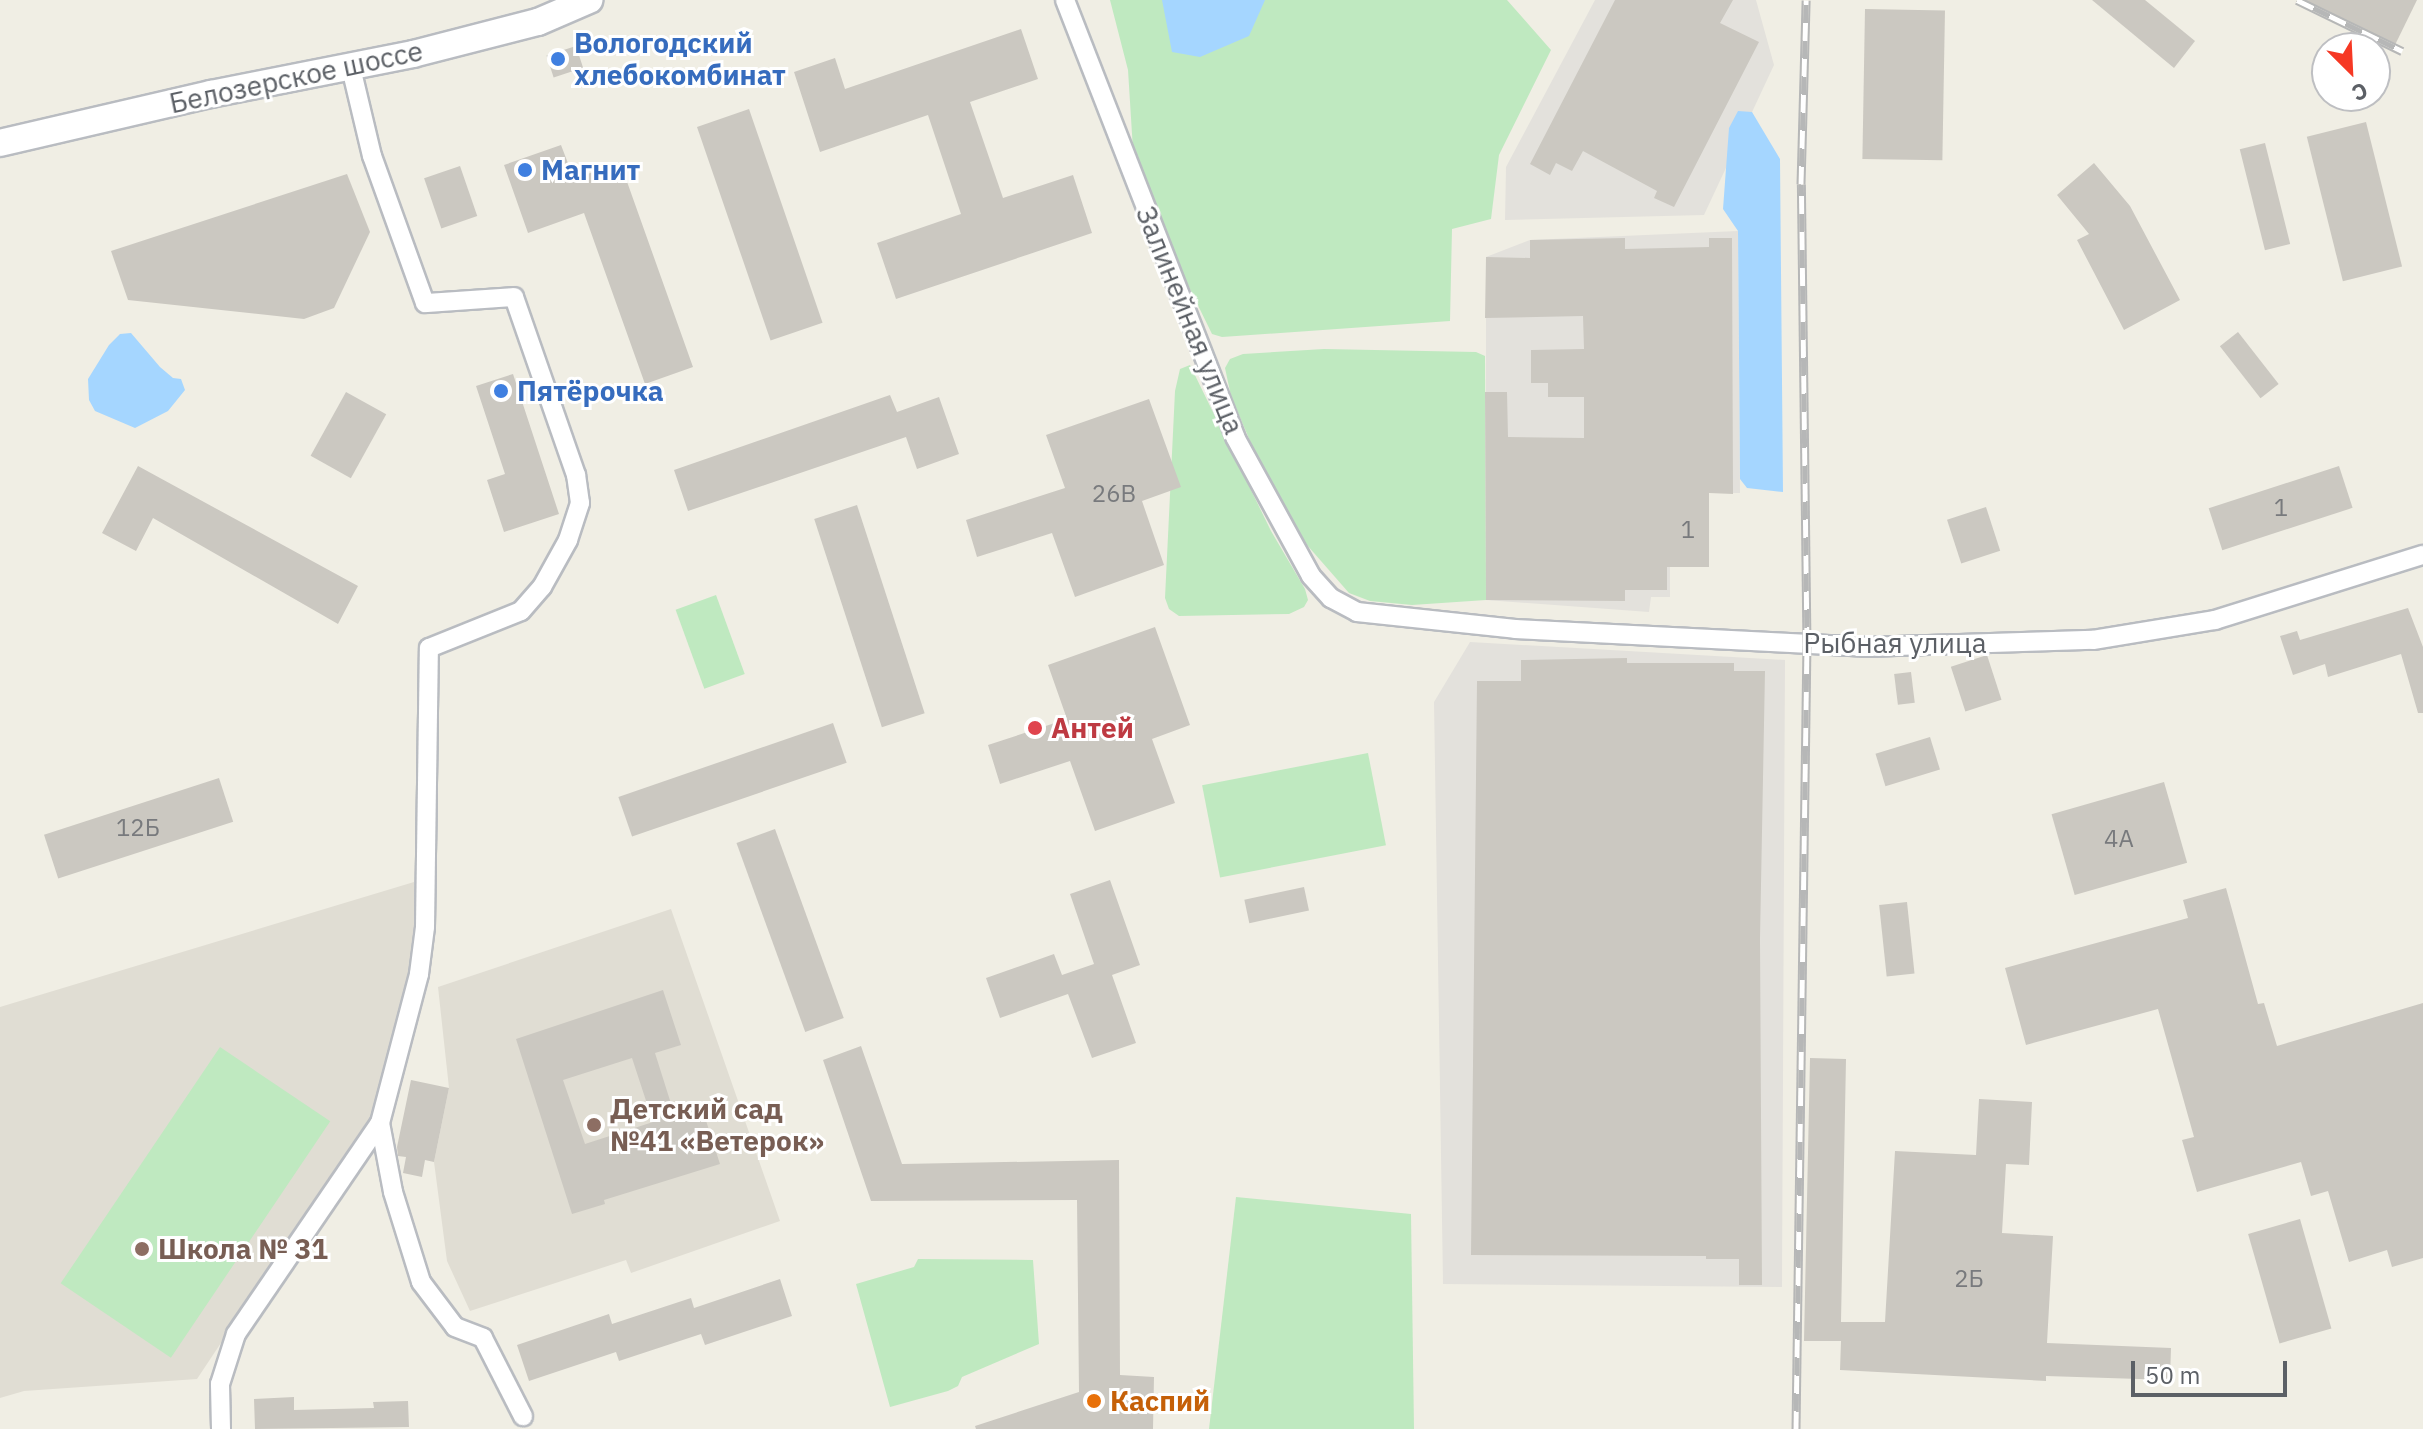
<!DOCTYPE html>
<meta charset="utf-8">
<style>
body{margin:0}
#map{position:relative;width:2423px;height:1429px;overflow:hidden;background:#f0eee4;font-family:"IBM Plex Sans",sans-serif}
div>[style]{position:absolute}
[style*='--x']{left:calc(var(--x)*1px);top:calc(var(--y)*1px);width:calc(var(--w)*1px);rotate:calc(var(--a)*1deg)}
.industrial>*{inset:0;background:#e3e1dc}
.education>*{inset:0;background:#e0ddd3}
.green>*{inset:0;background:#bfe9c0;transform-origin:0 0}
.water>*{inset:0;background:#a5d6ff}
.building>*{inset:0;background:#cbc8c1;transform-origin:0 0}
.roads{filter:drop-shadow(2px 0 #b9bcc1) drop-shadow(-2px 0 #b9bcc1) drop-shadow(0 2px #b9bcc1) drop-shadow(0 -2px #b9bcc1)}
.minor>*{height:18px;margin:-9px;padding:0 9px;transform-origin:9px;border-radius:9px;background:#fff}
.secondary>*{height:26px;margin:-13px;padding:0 13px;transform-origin:13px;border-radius:13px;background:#fff}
.rail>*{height:9px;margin-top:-4.5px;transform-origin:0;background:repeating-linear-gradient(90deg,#fff 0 18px,#b6b7b7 0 36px);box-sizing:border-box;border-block:2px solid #b6b7b7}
.dots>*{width:22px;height:22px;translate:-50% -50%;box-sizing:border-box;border:4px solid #fff;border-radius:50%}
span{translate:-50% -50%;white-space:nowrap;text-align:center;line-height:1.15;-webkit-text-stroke:6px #fff;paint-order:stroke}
.number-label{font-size:24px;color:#787a7d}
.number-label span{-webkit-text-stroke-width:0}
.shop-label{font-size:28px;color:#366cbe;font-weight:700}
.left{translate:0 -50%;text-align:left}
.street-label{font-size:28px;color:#5c6066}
.health-label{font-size:28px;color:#be3a42;font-weight:700}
.education-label{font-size:28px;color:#785e54;font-weight:700}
.food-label{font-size:28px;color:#c56008;font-weight:700}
.north{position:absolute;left:2311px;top:32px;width:80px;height:80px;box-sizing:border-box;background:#fff;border:2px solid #bebfc2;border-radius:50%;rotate:156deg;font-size:22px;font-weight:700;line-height:32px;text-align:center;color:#5c6066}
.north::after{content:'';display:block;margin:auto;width:28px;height:36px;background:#f63824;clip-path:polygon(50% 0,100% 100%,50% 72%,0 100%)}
.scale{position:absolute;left:2131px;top:1361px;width:156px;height:36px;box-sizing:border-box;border:4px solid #5c6066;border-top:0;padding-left:10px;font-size:24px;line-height:28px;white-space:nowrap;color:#5c6066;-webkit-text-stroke:6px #fff;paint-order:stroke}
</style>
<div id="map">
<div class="industrial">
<i style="clip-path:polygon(1595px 0,1756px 0,1774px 65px,1704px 215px,1505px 220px,1506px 167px)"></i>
<i style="clip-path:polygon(1738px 231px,1740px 493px,1670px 493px,1670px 597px,1651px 597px,1649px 612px,1486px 600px,1486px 257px,1530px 240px)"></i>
<i style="clip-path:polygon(1470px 642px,1785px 660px,1782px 1287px,1443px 1284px,1434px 702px)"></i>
</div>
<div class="education">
<i style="clip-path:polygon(414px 882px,414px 925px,408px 973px,370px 1119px,197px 1379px,24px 1391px,0 1398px,0 1007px)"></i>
<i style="clip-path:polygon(671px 909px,780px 1221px,631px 1273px,626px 1260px,470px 1311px,447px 1261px,434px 1162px,449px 1088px,438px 987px)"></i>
</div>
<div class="green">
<i style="clip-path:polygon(1110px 0,1507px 0,1551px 50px,1499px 155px,1491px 219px,1452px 229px,1450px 321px,1222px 337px,1212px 334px,1163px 234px,1133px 150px,1128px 70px)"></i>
<i style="clip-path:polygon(1324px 349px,1476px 352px,1485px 356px,1486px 600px,1412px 605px,1370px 601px,1349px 593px,1307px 545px,1258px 460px,1231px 396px,1225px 368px,1230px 359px,1243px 354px)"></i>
<i style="clip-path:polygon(1190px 365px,1271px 531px,1305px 589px,1308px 600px,1304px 607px,1289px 614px,1179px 616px,1169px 609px,1165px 598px,1175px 391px,1180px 369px)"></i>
<i style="left:716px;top:595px;width:84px;height:43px;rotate:70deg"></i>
<i style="left:1368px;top:753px;width:94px;height:169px;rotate:79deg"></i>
<i style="left:220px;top:1047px;width:133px;height:285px;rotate:34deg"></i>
<i style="clip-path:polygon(1236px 1197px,1411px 1214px,1414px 1429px,1209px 1429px)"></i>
<i style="clip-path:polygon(918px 1259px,1033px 1260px,1039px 1344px,962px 1377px,958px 1386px,948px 1391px,890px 1407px,856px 1284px,914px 1267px)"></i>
</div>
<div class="water">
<i style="clip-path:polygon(1162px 0,1265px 0,1249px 36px,1200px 57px,1172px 52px)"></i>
<i style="clip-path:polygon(1738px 111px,1752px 112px,1780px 159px,1783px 492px,1747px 488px,1740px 479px,1738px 231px,1723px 209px,1729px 128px)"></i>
<i style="clip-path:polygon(131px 333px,160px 367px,173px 378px,181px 379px,185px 390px,168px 411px,135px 428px,95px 411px,89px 400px,88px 379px,109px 345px,120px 334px)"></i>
</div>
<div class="building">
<i style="clip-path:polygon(1615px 0,1733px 0,1720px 23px,1759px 42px,1674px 207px,1654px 198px,1657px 191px,1583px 151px,1572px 171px,1556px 163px,1550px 175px,1530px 164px)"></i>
<i style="clip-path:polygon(2092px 0,2145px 0,2195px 41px,2174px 68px)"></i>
<i style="clip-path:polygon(2302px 0,2417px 0,2395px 45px)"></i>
<i style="left:1865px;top:9px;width:80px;height:150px;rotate:1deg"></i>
<i style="clip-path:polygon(1021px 29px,1038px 79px,970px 102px,1003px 198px,1073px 175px,1092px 233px,896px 299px,877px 243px,961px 214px,928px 115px,820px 152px,794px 72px,835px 58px,845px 89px)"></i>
<i style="left:576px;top:46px;width:23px;height:31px;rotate:72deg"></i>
<i style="left:749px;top:109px;width:226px;height:55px;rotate:71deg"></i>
<i style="left:2366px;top:122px;width:149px;height:61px;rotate:76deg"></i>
<i style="left:2265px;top:143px;width:104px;height:26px;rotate:76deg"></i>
<i style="clip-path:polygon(561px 145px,574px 179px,620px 162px,693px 367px,645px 384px,584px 213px,528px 233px,504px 165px)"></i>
<i style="clip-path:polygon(2094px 163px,2130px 206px,2180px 300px,2124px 330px,2077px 240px,2089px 234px,2057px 195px)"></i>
<i style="left:460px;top:166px;width:53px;height:38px;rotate:71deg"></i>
<i style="clip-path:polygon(347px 174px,370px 232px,334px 308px,304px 319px,128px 300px,111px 251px)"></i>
<i style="clip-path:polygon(1625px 238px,1625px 249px,1709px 247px,1709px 238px,1732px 238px,1733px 494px,1709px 493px,1709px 567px,1667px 567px,1667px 590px,1625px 590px,1625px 601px,1486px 600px,1485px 392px,1507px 392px,1508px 437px,1584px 438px,1584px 397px,1548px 397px,1548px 383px,1531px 383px,1531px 350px,1584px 349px,1583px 316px,1485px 318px,1486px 257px,1530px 258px,1530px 240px)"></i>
<i style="left:2238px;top:332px;width:66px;height:23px;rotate:52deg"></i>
<i style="clip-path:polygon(513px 374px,559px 514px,504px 532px,487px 480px,505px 474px,476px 386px)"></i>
<i style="left:346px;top:392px;width:46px;height:73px;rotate:29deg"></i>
<i style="clip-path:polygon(890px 395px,897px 412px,939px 397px,959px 454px,917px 469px,906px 437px,688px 511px,674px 470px)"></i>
<i style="clip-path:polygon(1149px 399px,1181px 487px,1142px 501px,1164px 565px,1075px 597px,1052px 533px,977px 557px,966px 520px,1065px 488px,1046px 435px)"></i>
<i style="clip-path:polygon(138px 466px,358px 586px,338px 624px,153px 518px,136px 551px,102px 533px)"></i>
<i style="left:2339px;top:466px;width:44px;height:137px;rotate:72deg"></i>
<i style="left:857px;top:505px;width:219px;height:45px;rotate:72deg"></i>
<i style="left:1986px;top:507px;width:46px;height:41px;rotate:72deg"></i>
<i style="clip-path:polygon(2408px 608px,2423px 647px,2423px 713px,2418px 713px,2401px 654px,2328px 677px,2325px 664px,2293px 675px,2280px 636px,2297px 631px,2300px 640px)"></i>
<i style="clip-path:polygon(1155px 627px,1190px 725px,1152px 739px,1175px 803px,1095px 831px,1070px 761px,1000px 784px,988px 745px,1067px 719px,1048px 665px)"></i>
<i style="left:1987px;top:655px;width:47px;height:38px;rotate:72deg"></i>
<i style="clip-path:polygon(1627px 658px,1627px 663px,1734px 663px,1734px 671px,1765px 671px,1760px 939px,1762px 1285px,1739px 1285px,1739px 1259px,1706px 1259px,1706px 1256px,1471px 1255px,1477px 681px,1521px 681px,1521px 660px)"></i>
<i style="left:1911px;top:672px;width:31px;height:17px;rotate:83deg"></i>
<i style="left:833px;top:723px;width:42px;height:227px;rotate:71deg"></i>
<i style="left:1930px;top:737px;width:34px;height:57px;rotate:73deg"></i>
<i style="left:219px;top:778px;width:46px;height:184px;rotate:72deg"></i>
<i style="left:2164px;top:782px;width:84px;height:117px;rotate:74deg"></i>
<i style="left:775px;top:829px;width:201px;height:41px;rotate:70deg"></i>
<i style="clip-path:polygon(1110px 880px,1140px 965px,1112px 975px,1136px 1043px,1092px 1058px,1068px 994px,1000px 1018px,986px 978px,1054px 954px,1062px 975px,1094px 964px,1070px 894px)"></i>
<i style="left:1304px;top:887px;width:24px;height:61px;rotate:78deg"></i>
<i style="clip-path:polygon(2226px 888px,2258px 1004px,2264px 1003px,2277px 1046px,2423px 1003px,2423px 1258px,2392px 1267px,2387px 1250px,2349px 1262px,2328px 1191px,2311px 1196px,2301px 1162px,2197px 1192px,2182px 1140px,2194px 1137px,2158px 1009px,2026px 1045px,2005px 968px,2188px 918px,2183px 900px)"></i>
<i style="left:1907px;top:902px;width:72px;height:28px;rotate:84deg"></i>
<i style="clip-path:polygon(evenodd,663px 990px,681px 1045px,655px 1053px,673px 1110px,700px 1102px,720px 1164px,604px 1200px,605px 1204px,572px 1214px,516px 1039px,663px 990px,632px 1058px,653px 1122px,585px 1144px,563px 1080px,632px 1058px)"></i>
<i style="clip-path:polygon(861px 1046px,902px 1164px,1119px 1160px,1120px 1375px,1154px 1377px,1153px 1429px,976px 1429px,975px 1426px,1079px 1392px,1077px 1200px,871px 1201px,823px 1060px)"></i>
<i style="clip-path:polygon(1810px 1058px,1846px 1059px,1841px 1322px,1885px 1322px,1895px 1151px,1976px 1155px,1979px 1099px,2032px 1102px,2029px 1165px,2006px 1164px,2002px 1233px,2053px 1236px,2047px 1343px,2171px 1348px,2170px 1380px,2046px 1376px,2046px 1381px,1840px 1370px,1841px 1341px,1804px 1341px)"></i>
<i style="clip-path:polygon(411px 1080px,449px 1088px,434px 1162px,425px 1160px,422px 1177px,403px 1173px,406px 1157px,398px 1156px,397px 1147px)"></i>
<i style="left:2300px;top:1219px;width:114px;height:54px;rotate:74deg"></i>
<i style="clip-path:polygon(780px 1279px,792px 1316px,705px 1345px,701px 1334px,619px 1361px,616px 1352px,529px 1381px,517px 1345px,609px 1314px,612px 1324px,691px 1298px,694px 1308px)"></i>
<i style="clip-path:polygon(294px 1397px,294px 1410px,374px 1408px,373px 1402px,408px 1401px,409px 1427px,255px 1429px,254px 1399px)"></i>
</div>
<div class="roads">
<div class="minor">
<i style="--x:1065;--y:0;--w:469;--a:68.7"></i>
<i style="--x:1235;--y:437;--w:158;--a:61.3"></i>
<i style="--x:1311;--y:576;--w:30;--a:48"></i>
<i style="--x:1331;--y:598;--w:30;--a:28"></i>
<i style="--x:1357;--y:612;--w:159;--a:6.1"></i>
<i style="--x:1515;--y:629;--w:350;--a:2.9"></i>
<i style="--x:1865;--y:647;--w:228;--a:-1.8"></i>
<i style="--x:2093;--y:640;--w:124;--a:-9.3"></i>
<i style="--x:2215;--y:620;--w:218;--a:-17.4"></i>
<i style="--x:380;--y:1123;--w:70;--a:79.3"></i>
<i style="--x:393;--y:1192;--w:94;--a:72.7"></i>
<i style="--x:421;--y:1282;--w:56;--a:52.9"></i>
<i style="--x:455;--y:1327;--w:30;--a:21"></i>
<i style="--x:483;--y:1338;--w:88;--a:62.9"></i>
<i style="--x:221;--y:1429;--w:45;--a:-91.3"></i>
<i style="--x:220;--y:1384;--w:52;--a:-72.3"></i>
<i style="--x:236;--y:1334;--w:255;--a:-55.7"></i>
<i style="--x:380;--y:1123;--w:154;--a:-75.3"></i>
<i style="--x:419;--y:974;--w:47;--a:-82.7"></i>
<i style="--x:425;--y:927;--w:279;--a:-89.2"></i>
<i style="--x:429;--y:648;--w:99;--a:-21.9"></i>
<i style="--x:521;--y:611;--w:32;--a:-49"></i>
<i style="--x:542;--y:587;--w:54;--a:-61"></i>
<i style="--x:568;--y:540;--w:39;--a:-72"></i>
<i style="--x:580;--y:503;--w:28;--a:-98"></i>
<i style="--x:576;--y:475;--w:188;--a:-109.2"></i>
<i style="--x:514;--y:297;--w:89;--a:176.1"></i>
<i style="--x:425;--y:303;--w:156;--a:-109.8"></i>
<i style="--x:372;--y:156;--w:90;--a:-103.4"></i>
</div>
<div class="secondary">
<i style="--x:0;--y:143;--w:217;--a:-13.1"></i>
<i style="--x:211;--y:94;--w:206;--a:-11.2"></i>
<i style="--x:413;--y:54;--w:129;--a:-14.4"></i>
<i style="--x:538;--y:22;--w:56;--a:-23.3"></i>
</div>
</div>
<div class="rail">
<i style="--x:2297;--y:0;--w:117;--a:25.9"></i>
<i style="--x:1796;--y:1429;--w:784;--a:-89.2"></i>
<i style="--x:1807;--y:645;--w:461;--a:-90.7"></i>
<i style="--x:1801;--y:184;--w:184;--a:-88.4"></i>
</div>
<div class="dots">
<i style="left:558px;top:59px;background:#3f7fe0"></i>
<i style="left:525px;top:170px;background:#3f7fe0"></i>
<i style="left:501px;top:391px;background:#3f7fe0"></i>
<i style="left:1035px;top:728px;background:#e0444e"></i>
<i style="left:594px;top:1125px;background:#8d6e63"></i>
<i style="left:142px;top:1249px;background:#8d6e63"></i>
<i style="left:1094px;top:1401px;background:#e8710a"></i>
</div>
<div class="number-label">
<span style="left:1114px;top:494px">26В</span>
<span style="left:2281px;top:508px">1</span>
<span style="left:1688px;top:530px">1</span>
<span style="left:138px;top:828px">12Б</span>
<span style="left:2119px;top:839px">4А</span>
<span style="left:1969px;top:1279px">2Б</span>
</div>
<div class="shop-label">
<span class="left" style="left:574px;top:59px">Вологодский<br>хлебокомбинат</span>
<span class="left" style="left:541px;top:170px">Магнит</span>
<span class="left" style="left:517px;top:391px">Пятёрочка</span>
</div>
<div class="street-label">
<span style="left:296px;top:77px;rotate:-12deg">Белозерское шоссе</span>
<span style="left:1190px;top:320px;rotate:68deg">Залинейная улица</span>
<span style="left:1895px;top:643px">Рыбная улица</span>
</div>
<div class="health-label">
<span class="left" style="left:1051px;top:728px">Антей</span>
</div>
<div class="education-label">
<span class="left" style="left:610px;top:1125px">Детский сад<br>№41 «Ветерок»</span>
<span class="left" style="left:158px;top:1249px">Школа № 31</span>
</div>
<div class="food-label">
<span class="left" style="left:1110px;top:1401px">Каспий</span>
</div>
<div class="north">С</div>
<div class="scale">50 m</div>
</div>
